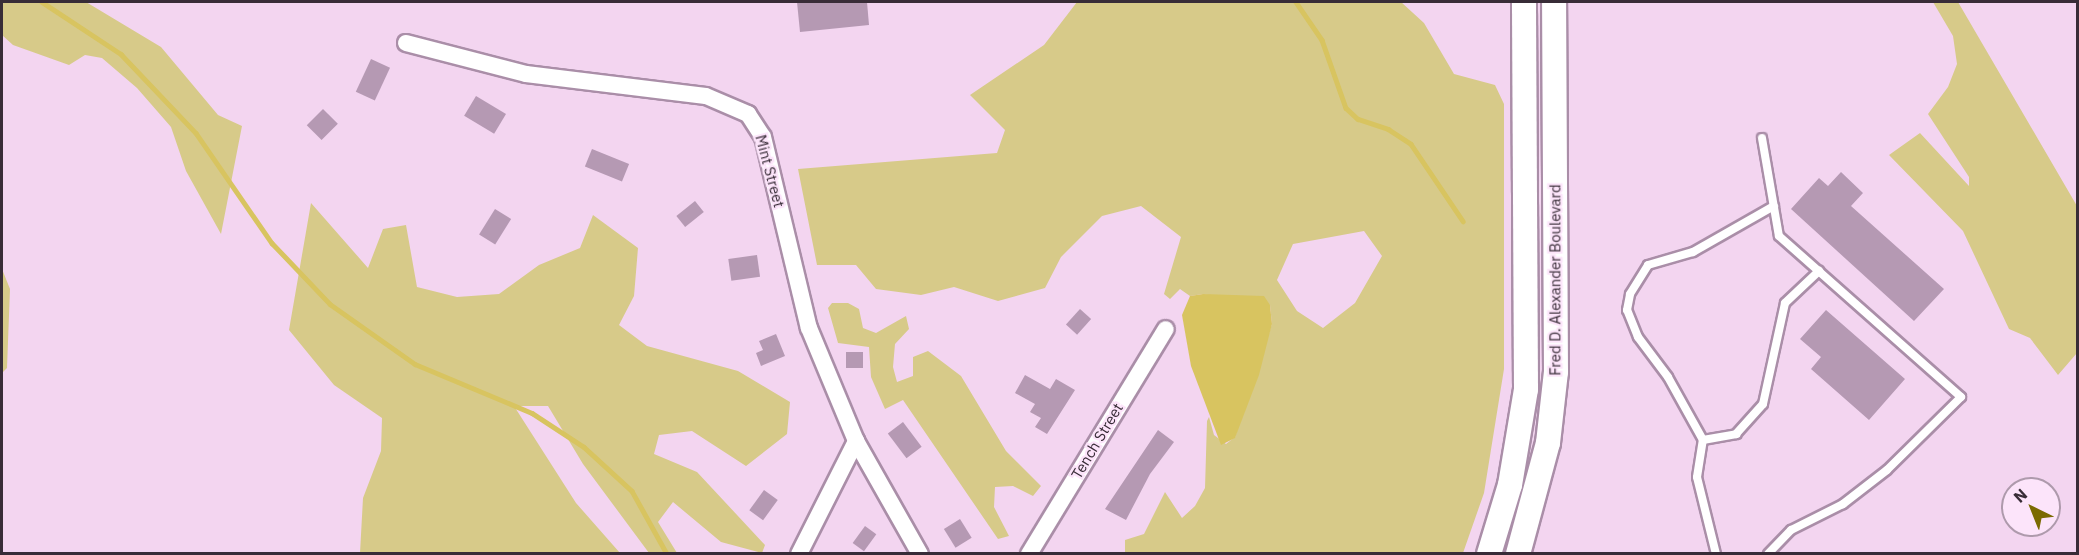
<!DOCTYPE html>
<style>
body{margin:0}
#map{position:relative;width:2079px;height:555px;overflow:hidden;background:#f3d5f0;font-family:"IBM Plex Sans",sans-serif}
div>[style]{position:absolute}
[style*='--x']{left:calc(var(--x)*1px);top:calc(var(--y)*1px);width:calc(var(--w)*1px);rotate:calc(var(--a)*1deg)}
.green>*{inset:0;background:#d7ca89}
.water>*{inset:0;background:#d8c460}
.stream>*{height:4.5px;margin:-2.25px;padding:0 2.25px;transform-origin:2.25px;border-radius:2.25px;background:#d8c460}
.building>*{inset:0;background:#b599b3;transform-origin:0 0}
.roads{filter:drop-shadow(2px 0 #aa8ea8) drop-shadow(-2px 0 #aa8ea8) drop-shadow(0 2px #aa8ea8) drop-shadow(0 -2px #aa8ea8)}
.service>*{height:8px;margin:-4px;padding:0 4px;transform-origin:4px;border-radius:4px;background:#fff}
.minor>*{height:16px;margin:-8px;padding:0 8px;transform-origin:8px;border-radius:8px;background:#fff}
.secondary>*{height:24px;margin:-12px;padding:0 12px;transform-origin:12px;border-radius:12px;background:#fff}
span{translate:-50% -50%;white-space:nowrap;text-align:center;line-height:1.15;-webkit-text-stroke:4.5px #fce4fa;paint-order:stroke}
.street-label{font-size:15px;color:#382c37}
.frame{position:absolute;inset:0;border:3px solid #382c37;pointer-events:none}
.north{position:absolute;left:2001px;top:477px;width:60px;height:60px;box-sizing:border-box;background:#fce4fa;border:2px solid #ae9aac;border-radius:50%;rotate:317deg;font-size:16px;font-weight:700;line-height:24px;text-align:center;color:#382c37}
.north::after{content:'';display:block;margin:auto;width:21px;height:27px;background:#7b6a01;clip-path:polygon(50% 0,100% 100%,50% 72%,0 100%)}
</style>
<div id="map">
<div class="green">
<i style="clip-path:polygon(2px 2px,86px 2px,161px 47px,218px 115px,242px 126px,221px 234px,186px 171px,171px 127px,137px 88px,102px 58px,85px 55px,69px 65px,13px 45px,2px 35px)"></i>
<i style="clip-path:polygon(evenodd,1077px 2px,1401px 2px,1424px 23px,1454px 74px,1495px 85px,1504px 104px,1504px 369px,1484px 493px,1463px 553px,1125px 553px,1125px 540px,1144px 534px,1165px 492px,1182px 518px,1195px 506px,1205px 488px,1207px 421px,1209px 417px,1214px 435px,1226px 444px,1235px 437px,1272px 324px,1270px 305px,1203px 294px,1190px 296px,1180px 289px,1170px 299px,1164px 294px,1181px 237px,1141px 206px,1102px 216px,1061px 257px,1045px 288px,998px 301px,954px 287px,921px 295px,876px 289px,856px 265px,817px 265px,798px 169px,997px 153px,1005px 130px,970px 95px,1044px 45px,1077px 2px,1364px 231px,1382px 256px,1355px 303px,1323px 328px,1297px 311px,1277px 280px,1293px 244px,1364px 231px)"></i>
<i style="clip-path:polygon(1933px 2px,1958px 2px,2077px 206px,2077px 353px,2058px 375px,2030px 338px,2009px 329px,1963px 231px,1889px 155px,1920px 133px,1969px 186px,1969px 177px,1928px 114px,1948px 87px,1957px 64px,1953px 36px)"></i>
<i style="clip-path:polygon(311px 203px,368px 268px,383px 229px,406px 225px,417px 287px,457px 297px,499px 294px,539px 265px,580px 248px,593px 215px,638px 248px,634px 296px,619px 325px,647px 346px,738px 371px,790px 402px,787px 434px,746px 466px,692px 431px,659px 435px,654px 454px,697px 472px,765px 545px,762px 553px,721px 542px,673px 502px,658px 522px,677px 553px,649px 553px,583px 464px,548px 406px,514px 406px,576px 503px,620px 553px,360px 553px,363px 498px,381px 451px,382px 418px,334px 385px,289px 330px)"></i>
<i style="clip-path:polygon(2px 269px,10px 289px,7px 368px,2px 373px)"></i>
<i style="clip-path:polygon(832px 303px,848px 303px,859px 309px,863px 328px,876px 333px,906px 316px,909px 329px,895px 344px,893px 367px,897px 382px,913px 376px,913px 357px,928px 351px,961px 376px,1006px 451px,1041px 486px,1033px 496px,1013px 486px,995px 487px,994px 507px,1009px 536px,998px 539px,903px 400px,885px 409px,871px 377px,869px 347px,838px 343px,828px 308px)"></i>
</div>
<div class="water">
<i style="clip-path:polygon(1203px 294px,1264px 296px,1270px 305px,1272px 324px,1259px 375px,1235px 438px,1221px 445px,1191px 366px,1182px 315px,1190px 296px)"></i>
</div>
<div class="stream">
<i style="--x:42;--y:2;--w:95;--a:33.4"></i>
<i style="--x:121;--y:54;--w:109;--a:46.5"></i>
<i style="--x:196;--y:133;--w:134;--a:55.4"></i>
<i style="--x:272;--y:243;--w:84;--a:46.4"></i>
<i style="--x:330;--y:304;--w:104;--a:35.2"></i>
<i style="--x:415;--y:364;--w:127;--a:22.7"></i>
<i style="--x:532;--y:413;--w:62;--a:33.2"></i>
<i style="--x:584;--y:447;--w:65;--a:42.5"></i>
<i style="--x:632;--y:491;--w:72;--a:60.9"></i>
<i style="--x:1296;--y:2;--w:46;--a:55.6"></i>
<i style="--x:1322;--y:40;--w:72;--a:70.6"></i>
<i style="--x:1346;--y:108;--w:16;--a:43"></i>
<i style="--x:1358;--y:119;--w:32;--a:18"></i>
<i style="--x:1388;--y:129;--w:27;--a:33"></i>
<i style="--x:1411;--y:144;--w:93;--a:56"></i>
</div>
<div class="building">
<i style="clip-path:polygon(797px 2px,867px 2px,869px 25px,800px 32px)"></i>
<i style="left:371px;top:59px;width:21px;height:36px;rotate:25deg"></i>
<i style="left:476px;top:96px;width:35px;height:23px;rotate:31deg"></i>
<i style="left:323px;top:109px;width:21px;height:23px;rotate:45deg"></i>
<i style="left:592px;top:149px;width:40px;height:19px;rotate:22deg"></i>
<i style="clip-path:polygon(1841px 172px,1863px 193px,1851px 206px,1944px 289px,1914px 321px,1791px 209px,1819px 178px,1828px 186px)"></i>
<i style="left:695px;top:201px;width:14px;height:24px;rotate:51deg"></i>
<i style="left:495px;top:209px;width:19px;height:30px;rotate:32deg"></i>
<i style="left:757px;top:255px;width:22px;height:29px;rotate:82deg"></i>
<i style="left:1080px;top:309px;width:15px;height:21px;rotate:42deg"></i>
<i style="clip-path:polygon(1826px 310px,1905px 379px,1869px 420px,1811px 369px,1821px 357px,1800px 339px)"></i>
<i style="clip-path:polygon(776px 334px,785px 356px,761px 366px,756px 353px,763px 350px,759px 341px)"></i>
<i style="left:846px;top:352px;width:17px;height:16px"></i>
<i style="clip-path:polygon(1025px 375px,1050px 389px,1056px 379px,1075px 390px,1047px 434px,1035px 427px,1041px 418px,1030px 412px,1035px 404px,1015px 393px)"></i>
<i style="left:903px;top:422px;width:31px;height:19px;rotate:53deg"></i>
<i style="clip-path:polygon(1158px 430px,1174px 442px,1150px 474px,1126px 520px,1105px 509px)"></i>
<i style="left:764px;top:490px;width:17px;height:25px;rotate:36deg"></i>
<i style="left:960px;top:519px;width:22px;height:19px;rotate:58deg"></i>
<i style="left:865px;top:526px;width:14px;height:21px;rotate:36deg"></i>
</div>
<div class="roads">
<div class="service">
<i style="--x:1762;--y:138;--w:99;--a:80.2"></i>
<i style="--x:1779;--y:236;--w:243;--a:41.5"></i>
<i style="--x:1961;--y:397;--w:104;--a:135.4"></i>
<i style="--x:1887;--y:470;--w:56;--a:142.3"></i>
<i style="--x:1843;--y:504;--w:58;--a:153.4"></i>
<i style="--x:1791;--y:530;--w:33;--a:134"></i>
<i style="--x:1703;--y:440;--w:34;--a:-10"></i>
<i style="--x:1736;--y:434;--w:40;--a:-48"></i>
<i style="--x:1763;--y:404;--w:103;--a:-77.7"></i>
<i style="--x:1785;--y:303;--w:47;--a:-43.3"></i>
<i style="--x:1716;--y:554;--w:79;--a:-103.9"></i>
<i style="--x:1697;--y:477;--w:37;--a:-81"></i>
<i style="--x:1703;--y:440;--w:72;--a:-119.1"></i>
<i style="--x:1668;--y:377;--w:50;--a:-126.9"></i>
<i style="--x:1638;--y:337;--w:29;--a:-112"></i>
<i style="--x:1627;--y:310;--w:16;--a:-79"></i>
<i style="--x:1630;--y:294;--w:34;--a:-58"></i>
<i style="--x:1648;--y:265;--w:47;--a:-16.1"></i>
<i style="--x:1693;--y:252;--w:93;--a:-29.6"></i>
</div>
<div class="minor">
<i style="--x:406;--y:43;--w:124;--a:14.5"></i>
<i style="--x:526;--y:74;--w:181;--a:7"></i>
<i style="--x:706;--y:96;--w:46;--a:23.2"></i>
<i style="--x:748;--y:114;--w:27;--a:57"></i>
<i style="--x:763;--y:137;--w:196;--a:76.5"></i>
<i style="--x:809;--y:328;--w:122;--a:67.4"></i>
<i style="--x:856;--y:441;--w:130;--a:60.5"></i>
<i style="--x:799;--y:554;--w:127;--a:-63.2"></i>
<i style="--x:1029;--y:554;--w:263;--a:-58.7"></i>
</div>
<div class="secondary">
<i style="--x:1489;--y:554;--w:72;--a:-73.1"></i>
<i style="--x:1510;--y:485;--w:97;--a:-80.5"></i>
<i style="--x:1526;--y:389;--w:387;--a:-90.3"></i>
<i style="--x:1518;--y:554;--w:115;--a:-74.9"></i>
<i style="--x:1548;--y:443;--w:71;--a:-83.6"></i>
<i style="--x:1556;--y:372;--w:370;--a:-90.3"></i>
</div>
</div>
<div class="street-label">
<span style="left:770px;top:171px;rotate:75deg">Mint Street</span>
<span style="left:1555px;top:280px;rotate:-90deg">Fred D. Alexander Boulevard</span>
<span style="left:1097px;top:441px;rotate:-59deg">Tench Street</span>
</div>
<div class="frame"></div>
<div class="north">N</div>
</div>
